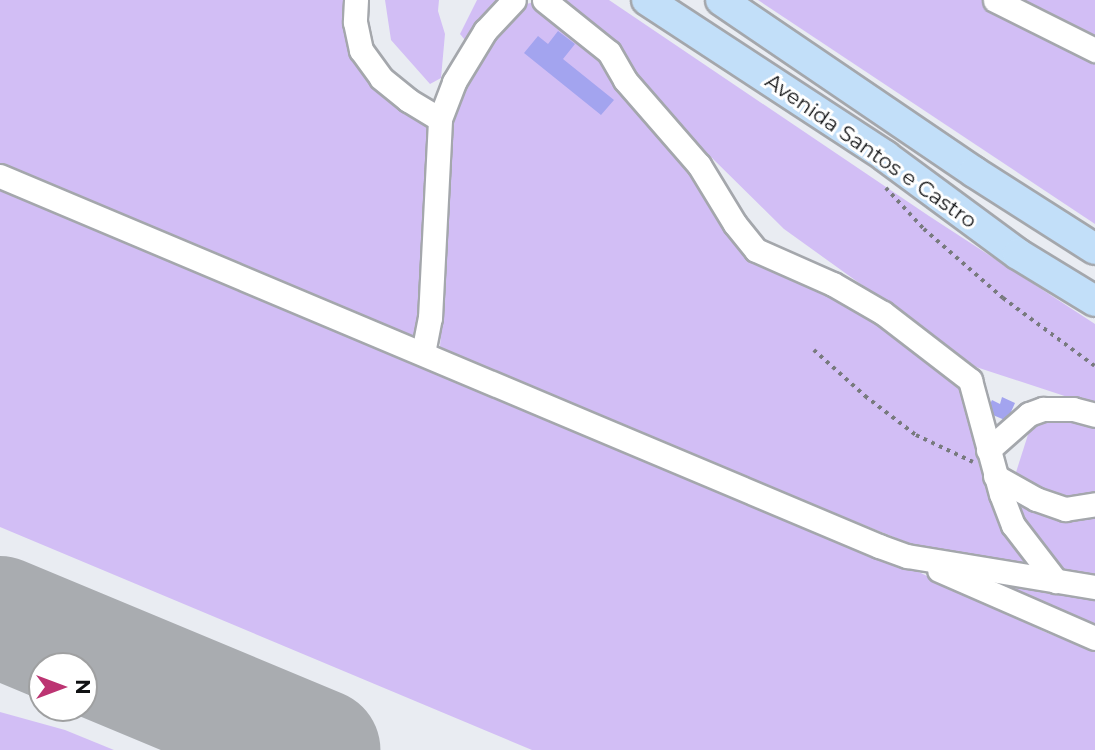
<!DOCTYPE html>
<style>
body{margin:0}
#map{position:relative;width:1095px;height:750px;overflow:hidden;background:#e9ecf2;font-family:Montserrat,sans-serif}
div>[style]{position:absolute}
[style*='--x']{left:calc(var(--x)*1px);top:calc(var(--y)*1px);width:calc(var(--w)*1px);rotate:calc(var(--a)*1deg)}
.green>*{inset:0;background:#d2bef5}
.taxiway>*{height:49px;margin:-24.5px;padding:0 24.5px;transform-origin:24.5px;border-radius:24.5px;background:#a9acb0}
.runway>*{height:122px;margin:-61px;padding:0 61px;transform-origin:61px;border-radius:61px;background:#a9acb0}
.building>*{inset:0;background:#a3a4ef}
.path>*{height:3.5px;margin-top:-1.75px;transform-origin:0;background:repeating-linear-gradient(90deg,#787a7e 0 3.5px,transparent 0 8.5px)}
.roads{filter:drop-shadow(2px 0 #a4a7ac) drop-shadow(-2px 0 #a4a7ac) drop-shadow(0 2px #a4a7ac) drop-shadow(0 -2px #a4a7ac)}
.minor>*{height:23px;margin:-11.5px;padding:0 11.5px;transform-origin:11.5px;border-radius:11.5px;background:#fff}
.major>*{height:30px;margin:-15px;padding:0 15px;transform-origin:15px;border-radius:15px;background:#c2dff9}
span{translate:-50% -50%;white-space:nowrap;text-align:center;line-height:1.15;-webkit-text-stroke:6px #fff;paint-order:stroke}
.street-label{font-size:21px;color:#101113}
.north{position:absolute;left:28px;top:652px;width:70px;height:70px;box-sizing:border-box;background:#fff;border:2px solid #9fa0a1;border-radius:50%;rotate:90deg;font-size:19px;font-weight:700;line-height:28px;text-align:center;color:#101113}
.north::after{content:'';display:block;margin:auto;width:24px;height:32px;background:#bc3472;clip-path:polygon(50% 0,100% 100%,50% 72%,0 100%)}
</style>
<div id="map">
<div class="green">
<i style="clip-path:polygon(0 0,349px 0,355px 42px,408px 110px,430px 128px,417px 336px,406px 338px,0 164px)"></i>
<i style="clip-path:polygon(385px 0,439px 0,438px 11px,445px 34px,441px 78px,430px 84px,391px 40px)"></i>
<i style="clip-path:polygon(477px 0,501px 0,470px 46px,460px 34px)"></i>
<i style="clip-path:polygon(559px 0,609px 0,929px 216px,1095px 324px,1095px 406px,976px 367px,784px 229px,637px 84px)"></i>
<i style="clip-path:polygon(758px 0,1095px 0,1095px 224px)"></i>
<i style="clip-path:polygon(537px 1px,592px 44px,705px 186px,747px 250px,878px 314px,959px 376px,1035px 567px,916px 546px,443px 355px,440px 347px,454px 121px,468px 76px,505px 15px,520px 6px)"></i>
<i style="clip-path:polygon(0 185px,906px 566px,1045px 632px,1095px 652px,1095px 750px,532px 750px,0 527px)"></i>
<i style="clip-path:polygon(1046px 414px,1095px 423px,1095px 576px,1058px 567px,1013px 502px,1010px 491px,1033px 419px)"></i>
<i style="clip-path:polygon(1013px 581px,1095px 595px,1095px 628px,1014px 593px)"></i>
<i style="clip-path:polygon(0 712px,65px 730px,114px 750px,0 750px)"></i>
</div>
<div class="taxiway">
<i style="--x:0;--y:627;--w:144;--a:19.1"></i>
</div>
<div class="runway">
<i style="--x:0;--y:617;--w:346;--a:22.6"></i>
</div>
<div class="building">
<i style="clip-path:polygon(558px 31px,575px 44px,563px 59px,614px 100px,601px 115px,524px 53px,538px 36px,548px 44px)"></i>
<i style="clip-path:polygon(1002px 397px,1015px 403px,1007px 421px,986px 412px,992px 400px,1000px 404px)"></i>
</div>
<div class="path">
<i style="--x:886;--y:188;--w:56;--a:47.2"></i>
<i style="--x:924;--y:229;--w:105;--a:41.1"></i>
<i style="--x:1003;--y:298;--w:114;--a:36.5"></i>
<i style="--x:814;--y:350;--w:69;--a:42"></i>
<i style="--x:865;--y:396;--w:64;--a:37.4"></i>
<i style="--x:916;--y:435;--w:63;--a:25.3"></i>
</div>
<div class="roads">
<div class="minor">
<i style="--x:356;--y:0;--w:22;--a:93"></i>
<i style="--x:355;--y:22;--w:29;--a:78"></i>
<i style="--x:361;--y:50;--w:34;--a:54"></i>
<i style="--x:381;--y:78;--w:35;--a:39"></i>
<i style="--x:408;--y:100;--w:37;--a:31"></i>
<i style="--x:544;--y:0;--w:83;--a:38.7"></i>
<i style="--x:609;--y:52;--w:32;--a:60"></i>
<i style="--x:625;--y:80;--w:113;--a:49"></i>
<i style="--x:699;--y:165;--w:69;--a:58.6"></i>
<i style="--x:735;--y:224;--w:33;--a:51"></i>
<i style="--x:756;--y:250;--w:84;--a:23.8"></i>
<i style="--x:833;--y:284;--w:58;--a:30.1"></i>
<i style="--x:883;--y:313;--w:110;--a:37.6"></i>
<i style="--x:970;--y:380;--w:118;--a:74.8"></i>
<i style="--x:1001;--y:494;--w:33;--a:69"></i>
<i style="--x:1013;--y:525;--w:71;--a:52.5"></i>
<i style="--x:995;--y:0;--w:112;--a:26.6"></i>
<i style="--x:0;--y:176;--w:954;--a:22.83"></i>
<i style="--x:879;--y:546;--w:30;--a:20"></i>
<i style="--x:907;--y:556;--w:191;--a:9.4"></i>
<i style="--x:423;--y:353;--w:36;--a:-79"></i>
<i style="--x:430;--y:318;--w:199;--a:-87.1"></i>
<i style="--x:440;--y:119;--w:40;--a:-69"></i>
<i style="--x:454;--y:82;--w:60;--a:-58.7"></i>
<i style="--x:485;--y:31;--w:42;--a:-46.9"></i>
<i style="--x:988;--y:450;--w:55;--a:-41.3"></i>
<i style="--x:1029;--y:414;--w:15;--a:-20"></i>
<i style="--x:1043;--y:409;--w:30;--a:0"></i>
<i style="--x:1073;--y:409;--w:23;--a:15"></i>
<i style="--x:995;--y:476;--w:47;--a:29.3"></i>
<i style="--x:1036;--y:499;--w:31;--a:19"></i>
<i style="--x:1065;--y:509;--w:30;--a:-9"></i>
<i style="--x:939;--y:570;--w:170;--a:23.6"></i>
</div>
<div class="major">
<i style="--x:647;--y:0;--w:285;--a:33.2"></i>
<i style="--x:885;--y:156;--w:165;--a:36.4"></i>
<i style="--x:1018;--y:254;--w:90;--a:31.4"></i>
<i style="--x:721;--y:0;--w:306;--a:34.2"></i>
<i style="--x:974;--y:172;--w:143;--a:32.5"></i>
</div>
</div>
<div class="street-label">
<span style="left:871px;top:151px;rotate:35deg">Avenida Santos e Castro</span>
</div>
<div class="north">N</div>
</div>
